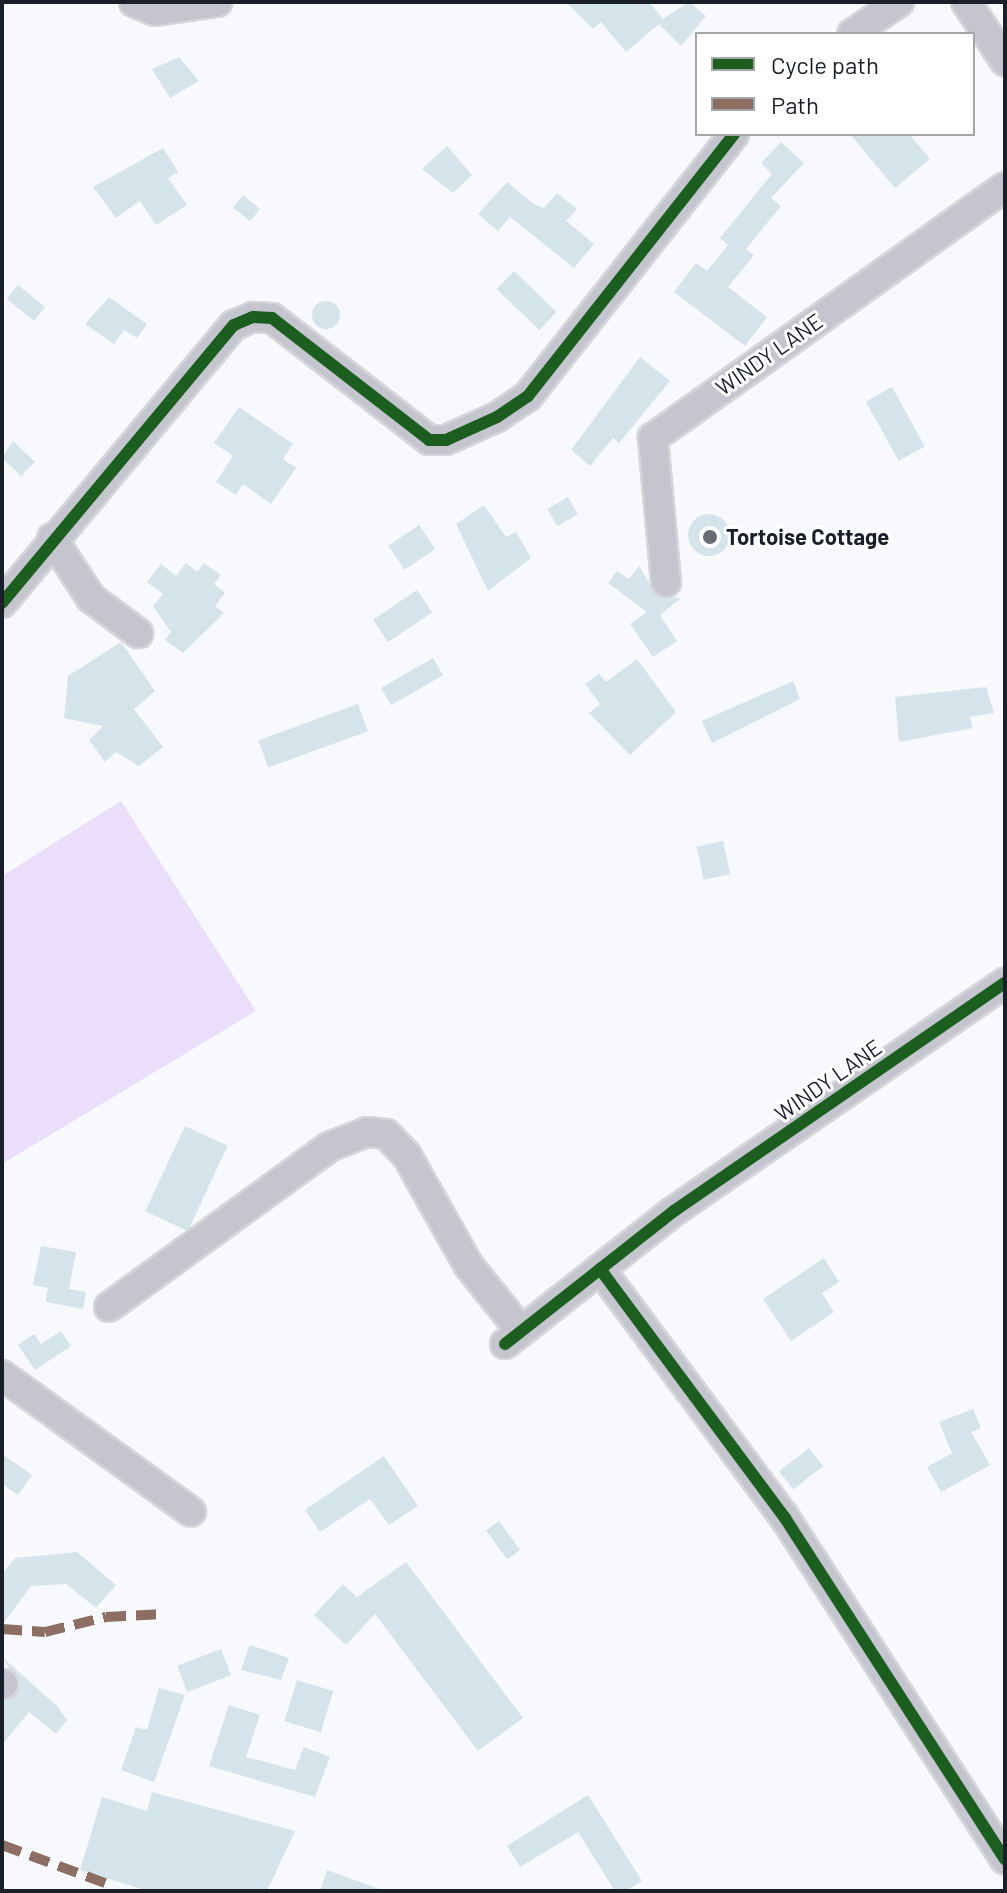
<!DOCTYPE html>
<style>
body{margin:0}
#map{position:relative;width:1007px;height:1893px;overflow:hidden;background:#f7f9fc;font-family:Barlow,sans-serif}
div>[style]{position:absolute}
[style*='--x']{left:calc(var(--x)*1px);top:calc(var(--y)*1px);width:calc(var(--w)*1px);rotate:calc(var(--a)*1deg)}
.green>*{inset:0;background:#ebdefa}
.building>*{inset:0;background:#d5e4eb;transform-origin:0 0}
.round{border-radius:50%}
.roads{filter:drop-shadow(2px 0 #d4d6d9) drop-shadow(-2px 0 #d4d6d9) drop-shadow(0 2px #d4d6d9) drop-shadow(0 -2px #d4d6d9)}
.minor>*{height:28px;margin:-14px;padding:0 14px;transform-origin:14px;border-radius:14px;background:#c4c5ce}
.quiet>*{height:10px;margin-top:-5px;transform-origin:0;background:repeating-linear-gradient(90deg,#8d6e63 0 20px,transparent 0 30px)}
.cycleway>*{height:12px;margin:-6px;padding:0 6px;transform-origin:6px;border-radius:6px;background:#1b5e20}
.dots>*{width:22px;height:22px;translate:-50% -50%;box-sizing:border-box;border:4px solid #fff;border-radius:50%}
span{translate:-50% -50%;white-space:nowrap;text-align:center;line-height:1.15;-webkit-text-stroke:6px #fff;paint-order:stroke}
.street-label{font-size:22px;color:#192029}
.poi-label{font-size:22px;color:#192029;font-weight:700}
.left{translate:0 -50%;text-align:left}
.frame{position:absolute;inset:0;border:4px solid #192029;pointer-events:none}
.legend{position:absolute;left:695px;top:32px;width:280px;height:104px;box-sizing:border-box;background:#fff;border:2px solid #a3a6a9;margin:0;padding:10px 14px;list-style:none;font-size:24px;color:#192029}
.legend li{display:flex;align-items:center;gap:16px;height:40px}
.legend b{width:40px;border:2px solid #a3a6a9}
</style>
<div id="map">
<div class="green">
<i style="clip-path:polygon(121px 801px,256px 1011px,2px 1164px,2px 876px)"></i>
</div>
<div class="building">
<i style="clip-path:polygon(566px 2px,649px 2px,663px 19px,689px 2px,706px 16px,681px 46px,659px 24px,626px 52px,601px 22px,593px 29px)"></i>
<i style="clip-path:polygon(179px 57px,199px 81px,170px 98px,152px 69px)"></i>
<i style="clip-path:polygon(850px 134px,909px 134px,930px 159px,895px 188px)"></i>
<i style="clip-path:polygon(781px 142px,804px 163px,771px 198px,781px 206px,746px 249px,754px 255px,728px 287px,767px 317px,745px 346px,674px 292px,696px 263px,707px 271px,728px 245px,720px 238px,772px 174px,761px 163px)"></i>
<i style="clip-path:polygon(447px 146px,472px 175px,453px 193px,422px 169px)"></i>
<i style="clip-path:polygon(163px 148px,178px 172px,168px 178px,187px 205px,156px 225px,140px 201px,116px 218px,93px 187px)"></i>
<i style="clip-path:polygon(507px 182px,535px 205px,544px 208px,557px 193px,577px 209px,566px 221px,594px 244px,574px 268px,510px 217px,498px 231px,478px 214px)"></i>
<i style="left:243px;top:195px;width:22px;height:16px;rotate:39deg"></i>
<i style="left:514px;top:271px;width:59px;height:25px;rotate:44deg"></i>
<i style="left:18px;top:285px;width:35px;height:18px;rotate:39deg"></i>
<i style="clip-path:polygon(109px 297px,147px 324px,137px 338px,124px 330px,114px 344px,85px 324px)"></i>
<i class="round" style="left:312px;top:301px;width:28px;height:28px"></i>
<i style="clip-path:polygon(640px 357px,670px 381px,619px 443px,613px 438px,590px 466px,571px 450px)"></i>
<i style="left:892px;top:387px;width:68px;height:30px;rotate:61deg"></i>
<i style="clip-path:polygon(239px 407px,293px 444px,283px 459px,296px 468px,271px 504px,243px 484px,236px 495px,216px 482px,233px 456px,214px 443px)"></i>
<i style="clip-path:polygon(13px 441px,35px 462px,21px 476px,2px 458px)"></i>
<i style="left:568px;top:497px;width:20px;height:24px;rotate:60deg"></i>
<i style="clip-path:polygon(484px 505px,506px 537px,516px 532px,531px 558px,488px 591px,456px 524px)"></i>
<i class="round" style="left:688px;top:514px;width:42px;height:42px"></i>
<i style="left:419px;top:525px;width:29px;height:37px;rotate:56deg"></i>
<i style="clip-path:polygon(186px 563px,197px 572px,204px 563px,221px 575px,214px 584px,225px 593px,215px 606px,224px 613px,183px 653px,165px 640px,171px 632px,153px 606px,163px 594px,147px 582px,161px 564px,176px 576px)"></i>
<i style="clip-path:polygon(639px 566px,658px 597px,681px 598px,660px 615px,677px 641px,653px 657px,630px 624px,647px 612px,608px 583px,617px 571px,629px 579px)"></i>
<i style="left:417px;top:590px;width:27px;height:53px;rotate:56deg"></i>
<i style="clip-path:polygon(121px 642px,155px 691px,134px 709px,163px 747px,139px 766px,116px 752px,105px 762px,89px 740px,103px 726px,64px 718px,68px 676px)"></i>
<i style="left:433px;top:658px;width:20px;height:60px;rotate:60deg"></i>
<i style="clip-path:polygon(637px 659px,676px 712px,630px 755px,589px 713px,600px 704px,585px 684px,599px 674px,606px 682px)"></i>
<i style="clip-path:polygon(793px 681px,800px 699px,712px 743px,702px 721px)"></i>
<i style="clip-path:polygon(986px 687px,994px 713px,969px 717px,973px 728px,899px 742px,895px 697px)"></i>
<i style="left:358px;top:704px;width:29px;height:106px;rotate:70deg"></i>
<i style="left:723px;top:841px;width:34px;height:27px;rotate:78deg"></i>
<i style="left:185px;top:1126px;width:47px;height:94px;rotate:25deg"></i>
<i style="clip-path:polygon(41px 1246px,76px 1252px,69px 1289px,86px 1292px,83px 1309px,46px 1302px,48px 1288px,33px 1285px)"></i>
<i style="clip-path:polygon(824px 1258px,839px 1282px,822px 1293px,834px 1312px,791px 1341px,763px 1299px)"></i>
<i style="clip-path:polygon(61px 1331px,71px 1346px,35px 1370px,18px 1345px,34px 1334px,41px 1344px)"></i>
<i style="clip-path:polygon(973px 1409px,981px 1428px,971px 1432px,990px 1465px,941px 1492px,927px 1467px,952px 1453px,939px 1422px)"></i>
<i style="left:809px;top:1448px;width:23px;height:38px;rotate:52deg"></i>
<i style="clip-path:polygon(2px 1454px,32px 1475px,18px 1495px,2px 1484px)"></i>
<i style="clip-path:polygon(384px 1456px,418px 1506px,389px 1525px,370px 1499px,320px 1532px,305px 1510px)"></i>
<i style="left:499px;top:1521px;width:36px;height:16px;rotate:54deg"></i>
<i style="clip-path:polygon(77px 1552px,116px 1585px,96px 1608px,66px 1584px,31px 1586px,2px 1625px,2px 1574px,15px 1558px)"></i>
<i style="clip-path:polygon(406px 1562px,523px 1718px,478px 1751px,375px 1614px,346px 1645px,314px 1615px,343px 1584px,357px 1597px)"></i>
<i style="clip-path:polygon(250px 1645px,289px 1658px,281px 1680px,241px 1670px)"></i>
<i style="left:221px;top:1649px;width:28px;height:47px;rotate:69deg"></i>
<i style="clip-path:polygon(2px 1657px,57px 1706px,67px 1720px,56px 1734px,29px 1712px,2px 1745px,2px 1701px,20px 1685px)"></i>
<i style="left:297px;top:1680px;width:38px;height:43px;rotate:17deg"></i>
<i style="clip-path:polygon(159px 1688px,185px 1695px,154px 1782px,121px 1770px,136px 1727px,147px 1730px)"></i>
<i style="clip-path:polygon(229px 1705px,260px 1715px,246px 1757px,295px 1770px,304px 1747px,330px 1757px,315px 1797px,209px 1766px)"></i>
<i style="clip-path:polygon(152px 1792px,295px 1831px,267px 1891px,148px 1891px,80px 1870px,102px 1797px,147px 1811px)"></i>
<i style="clip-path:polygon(588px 1795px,642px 1881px,626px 1891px,615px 1891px,578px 1832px,520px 1867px,507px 1846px)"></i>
<i style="clip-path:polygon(327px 1870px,379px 1889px,378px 1891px,320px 1891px)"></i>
</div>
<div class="roads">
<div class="minor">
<i style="--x:134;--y:2;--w:23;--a:23"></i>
<i style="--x:155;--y:11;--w:63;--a:-8.3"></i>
<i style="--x:966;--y:2;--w:71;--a:56.5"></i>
<i style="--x:852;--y:34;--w:57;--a:-34.2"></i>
<i style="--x:52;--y:538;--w:72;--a:57"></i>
<i style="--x:91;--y:598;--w:59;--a:36.7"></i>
<i style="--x:666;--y:582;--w:145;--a:-95.2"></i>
<i style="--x:653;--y:438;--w:432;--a:-35.5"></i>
<i style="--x:2;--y:603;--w:362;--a:-50.2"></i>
<i style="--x:234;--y:325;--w:21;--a:-23"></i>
<i style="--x:253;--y:317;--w:19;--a:3"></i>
<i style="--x:272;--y:318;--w:199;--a:37.8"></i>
<i style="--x:429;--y:440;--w:17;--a:0"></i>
<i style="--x:446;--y:440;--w:56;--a:-24.3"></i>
<i style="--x:497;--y:417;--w:37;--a:-34"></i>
<i style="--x:528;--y:396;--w:333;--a:-51.8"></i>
<i style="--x:600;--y:1269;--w:310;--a:53.4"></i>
<i style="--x:785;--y:1518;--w:406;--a:57.2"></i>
<i style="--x:109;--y:1307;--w:274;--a:-36"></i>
<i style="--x:331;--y:1146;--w:39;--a:-21"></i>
<i style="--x:367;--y:1132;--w:19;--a:6"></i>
<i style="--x:386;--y:1134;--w:30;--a:46"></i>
<i style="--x:407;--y:1156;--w:126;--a:60.6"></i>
<i style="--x:469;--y:1266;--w:83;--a:51.3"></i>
<i style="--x:505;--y:1344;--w:215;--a:-38.2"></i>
<i style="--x:674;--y:1211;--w:402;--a:-34.6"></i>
<i style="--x:2;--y:1375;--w:233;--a:35.9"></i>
<i style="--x:2;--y:1684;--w:1;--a:0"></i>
</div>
</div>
<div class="quiet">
<i style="--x:2;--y:1629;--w:43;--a:4"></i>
<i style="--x:45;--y:1632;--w:63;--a:-13.8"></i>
<i style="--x:106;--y:1617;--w:58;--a:-3"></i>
<i style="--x:2;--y:1845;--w:110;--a:20.3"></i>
</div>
<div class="cycleway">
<i style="--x:2;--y:603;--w:362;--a:-50.2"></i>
<i style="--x:234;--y:325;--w:21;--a:-23"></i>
<i style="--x:253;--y:317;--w:19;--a:3"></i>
<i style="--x:272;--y:318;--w:199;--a:37.8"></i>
<i style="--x:429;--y:440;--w:17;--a:0"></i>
<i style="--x:446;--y:440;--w:56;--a:-24.3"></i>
<i style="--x:497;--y:417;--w:37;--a:-34"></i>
<i style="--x:528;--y:396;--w:333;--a:-51.8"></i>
<i style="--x:600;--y:1269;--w:310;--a:53.4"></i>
<i style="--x:785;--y:1518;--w:406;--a:57.2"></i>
<i style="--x:505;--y:1344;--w:215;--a:-38.2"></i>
<i style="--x:674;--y:1211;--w:402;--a:-34.6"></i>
</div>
<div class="dots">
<i style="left:710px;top:537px;background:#676c73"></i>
</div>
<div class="street-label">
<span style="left:769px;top:354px;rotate:-35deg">WINDY LANE</span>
<span style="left:828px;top:1080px;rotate:-35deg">WINDY LANE</span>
</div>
<div class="poi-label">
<span class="left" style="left:726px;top:537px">Tortoise Cottage</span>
</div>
<div class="frame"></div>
<ul class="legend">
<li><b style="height:10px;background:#1b5e20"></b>Cycle path</li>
<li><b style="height:10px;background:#8d6e63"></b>Path</li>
</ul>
</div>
